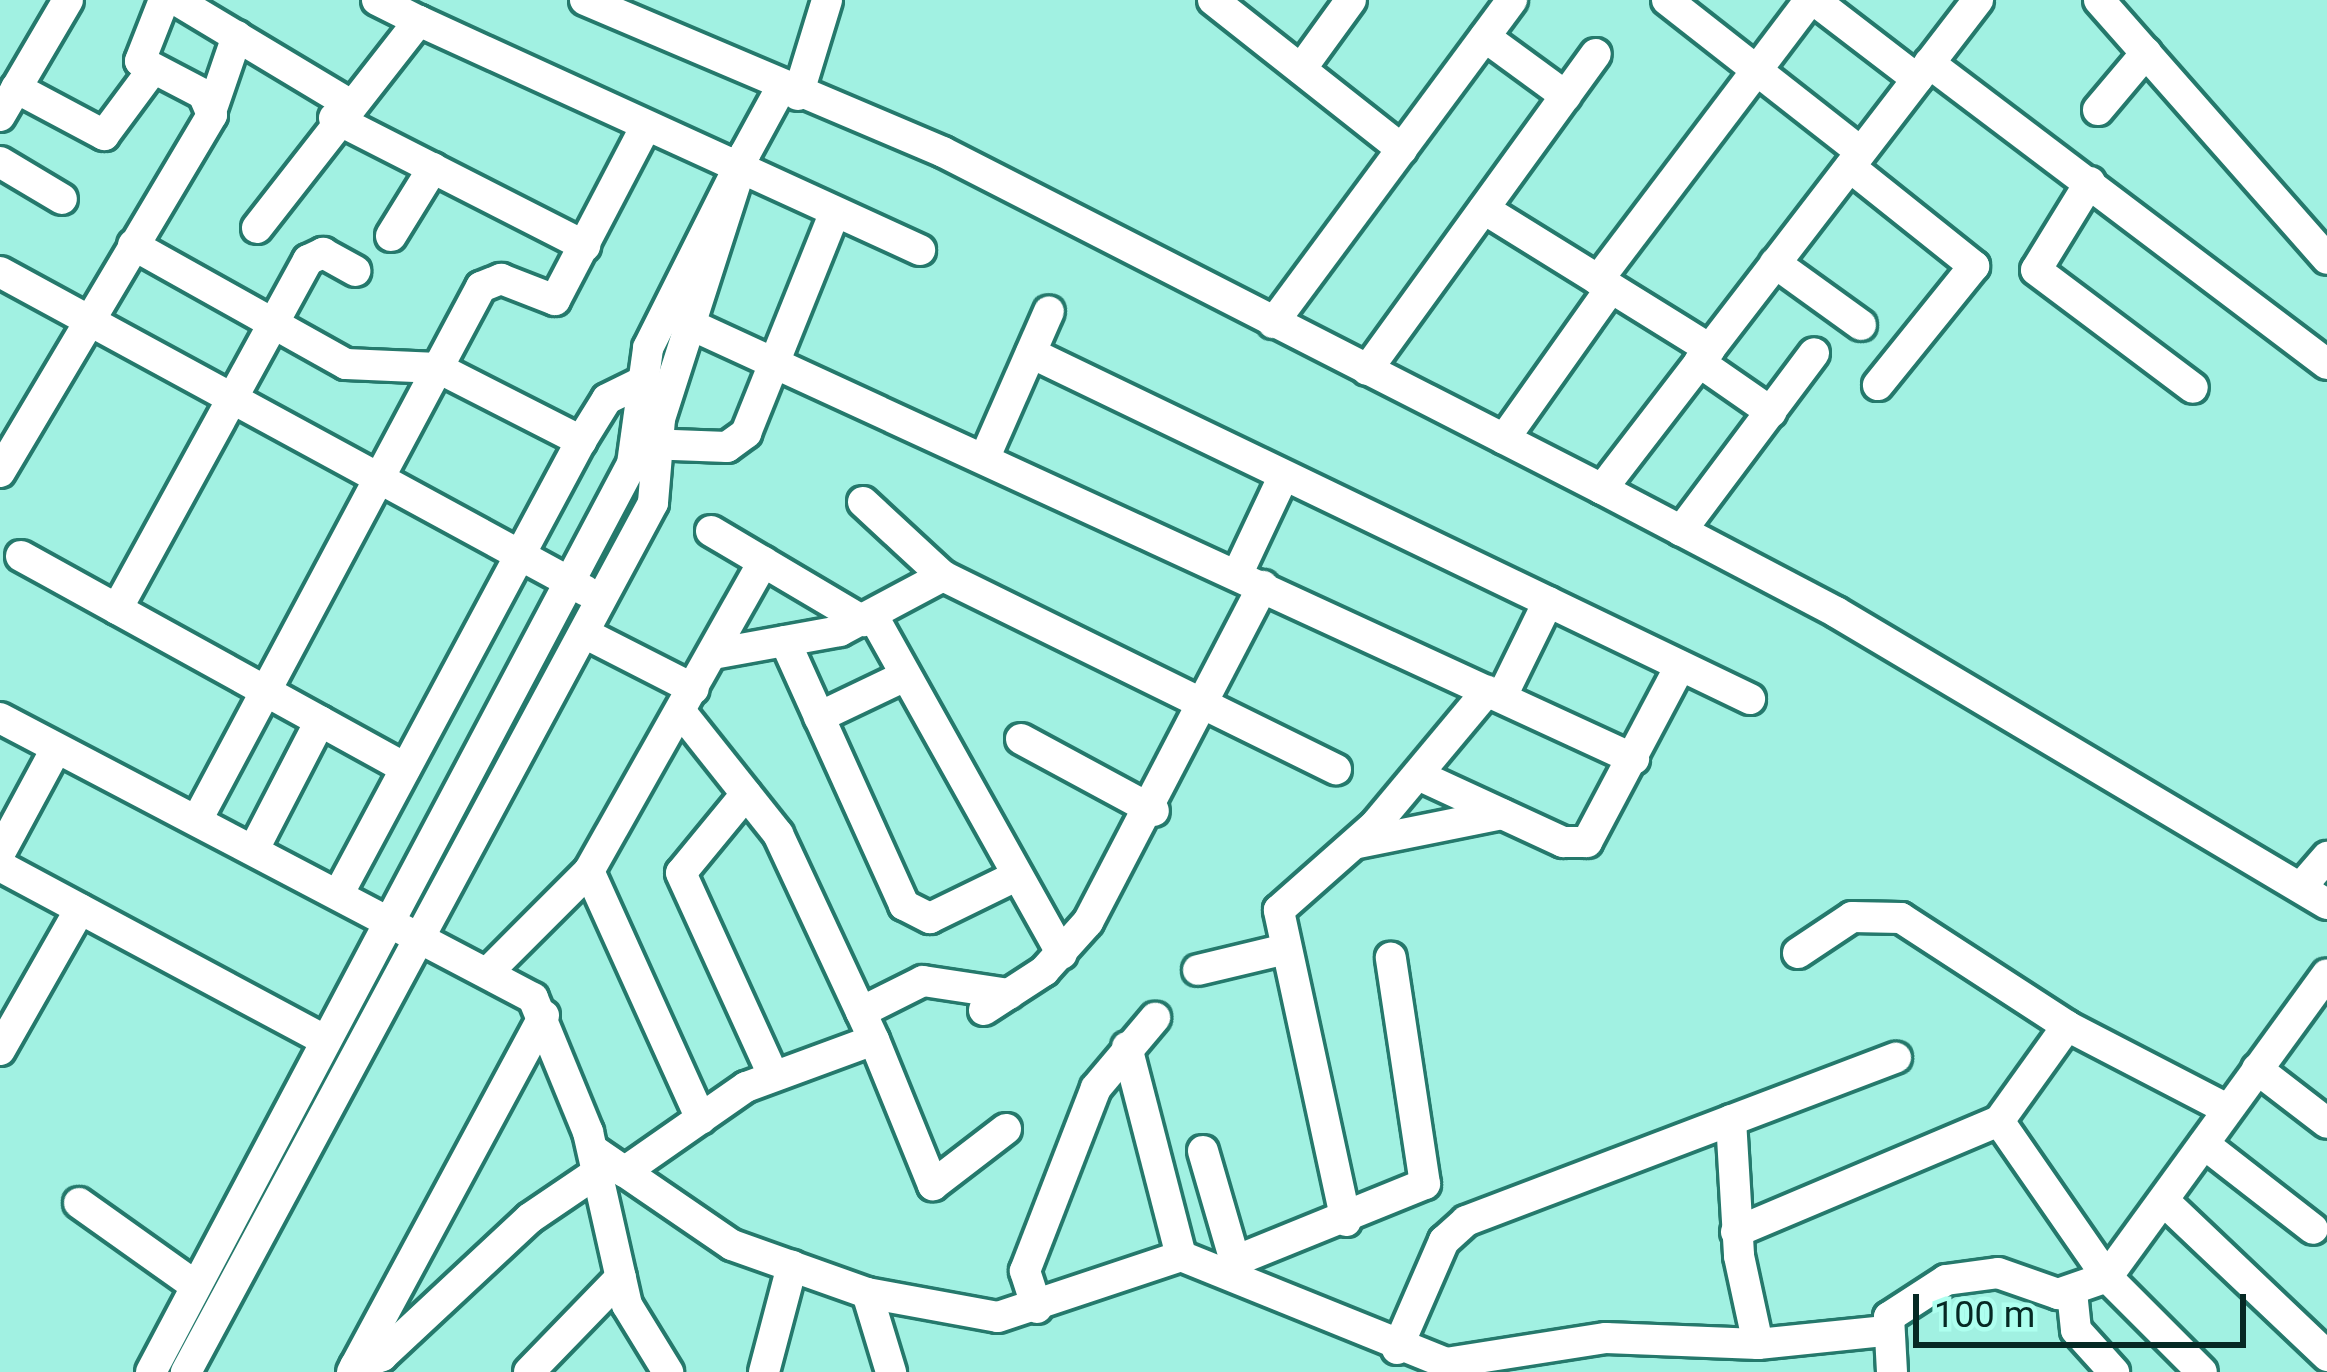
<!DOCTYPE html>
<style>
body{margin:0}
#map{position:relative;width:2327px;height:1372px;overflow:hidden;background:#a1f1e2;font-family:Roboto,sans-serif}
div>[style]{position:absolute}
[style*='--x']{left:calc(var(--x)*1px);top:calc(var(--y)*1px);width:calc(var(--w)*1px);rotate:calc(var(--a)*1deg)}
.roads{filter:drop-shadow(3px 0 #25796c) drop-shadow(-3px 0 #25796c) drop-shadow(0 3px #25796c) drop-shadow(0 -3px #25796c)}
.minor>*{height:30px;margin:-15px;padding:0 15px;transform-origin:15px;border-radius:15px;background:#fff}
span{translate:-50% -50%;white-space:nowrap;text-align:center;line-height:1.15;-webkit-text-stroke:10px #aeffef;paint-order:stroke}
.scale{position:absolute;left:1913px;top:1294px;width:333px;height:54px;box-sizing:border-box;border:6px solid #062924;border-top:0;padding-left:15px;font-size:36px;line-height:42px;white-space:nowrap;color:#062924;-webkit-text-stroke:9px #aeffef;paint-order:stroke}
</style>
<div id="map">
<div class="roads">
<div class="minor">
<i style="--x:176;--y:0;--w:198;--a:31"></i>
<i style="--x:377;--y:0;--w:47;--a:26.6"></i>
<i style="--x:585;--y:0;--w:389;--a:23"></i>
<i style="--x:943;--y:152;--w:740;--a:27.08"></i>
<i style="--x:1602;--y:489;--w:264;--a:27.7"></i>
<i style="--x:1836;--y:612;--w:571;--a:30.74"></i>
<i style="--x:1213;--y:0;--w:241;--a:38.3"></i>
<i style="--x:1667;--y:0;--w:246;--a:38.1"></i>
<i style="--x:1814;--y:0;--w:130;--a:37.5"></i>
<i style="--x:2099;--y:0;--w:345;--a:48.6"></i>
<i style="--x:1485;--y:37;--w:100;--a:36.1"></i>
<i style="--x:1929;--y:63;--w:499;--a:37.1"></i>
<i style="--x:1301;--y:69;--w:85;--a:-54.1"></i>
<i style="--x:16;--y:88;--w:100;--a:28.1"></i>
<i style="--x:104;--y:135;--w:82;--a:-53.4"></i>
<i style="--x:798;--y:95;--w:99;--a:-73"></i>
<i style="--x:213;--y:106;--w:74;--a:-71.1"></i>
<i style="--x:2098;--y:110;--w:75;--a:-49.9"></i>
<i style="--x:0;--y:116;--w:134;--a:-59.6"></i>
<i style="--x:334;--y:118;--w:282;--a:27"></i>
<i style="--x:745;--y:154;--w:75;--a:-61.4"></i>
<i style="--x:0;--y:162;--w:72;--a:30.8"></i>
<i style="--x:1850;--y:167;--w:159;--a:38.6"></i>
<i style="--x:1974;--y:266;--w:153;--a:128.9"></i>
<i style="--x:2090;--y:182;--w:103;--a:121.5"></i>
<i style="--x:2036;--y:270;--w:196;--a:36.9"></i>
<i style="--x:1484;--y:209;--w:266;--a:31.8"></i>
<i style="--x:257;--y:228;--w:263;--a:-52"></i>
<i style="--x:419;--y:21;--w:551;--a:24.56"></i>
<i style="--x:391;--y:236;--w:80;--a:-58.3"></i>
<i style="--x:133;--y:245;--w:244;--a:29.2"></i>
<i style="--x:346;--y:364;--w:92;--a:2.5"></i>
<i style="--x:438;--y:368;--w:161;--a:27"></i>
<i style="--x:1775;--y:263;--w:106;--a:35.8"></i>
<i style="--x:0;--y:272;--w:667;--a:28.56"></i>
<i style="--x:1598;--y:280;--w:351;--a:-52.9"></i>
<i style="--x:674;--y:317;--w:1057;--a:24.72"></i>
<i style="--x:1273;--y:323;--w:402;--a:-53.5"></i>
<i style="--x:1031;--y:353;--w:798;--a:25.7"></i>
<i style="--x:1699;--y:362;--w:88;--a:34.8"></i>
<i style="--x:1367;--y:370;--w:390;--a:-54.1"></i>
<i style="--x:1504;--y:439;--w:185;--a:-54.7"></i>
<i style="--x:647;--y:444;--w:80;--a:2.1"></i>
<i style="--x:727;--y:447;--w:24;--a:-36"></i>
<i style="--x:746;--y:433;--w:236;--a:-68.1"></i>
<i style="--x:985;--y:457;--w:159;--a:-66.3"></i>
<i style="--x:0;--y:472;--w:415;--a:-59.3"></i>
<i style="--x:212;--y:115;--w:23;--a:-113"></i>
<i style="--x:203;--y:94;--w:71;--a:-152.4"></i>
<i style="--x:140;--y:61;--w:66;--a:-68.5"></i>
<i style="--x:1602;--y:489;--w:617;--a:-52.44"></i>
<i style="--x:863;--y:502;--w:109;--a:42.8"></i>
<i style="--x:711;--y:531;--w:177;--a:30.6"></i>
<i style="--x:1681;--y:531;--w:222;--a:-53.2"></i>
<i style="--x:21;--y:556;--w:439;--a:28.9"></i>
<i style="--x:1237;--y:575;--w:110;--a:-64.8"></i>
<i style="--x:117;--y:609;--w:398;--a:-61.3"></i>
<i style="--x:308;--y:260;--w:17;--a:-25"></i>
<i style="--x:323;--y:253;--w:37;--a:29"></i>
<i style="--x:873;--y:616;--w:387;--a:60.8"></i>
<i style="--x:584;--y:633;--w:123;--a:27"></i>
<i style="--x:785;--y:641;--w:290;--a:65.7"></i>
<i style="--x:904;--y:905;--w:29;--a:27"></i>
<i style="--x:930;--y:918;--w:91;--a:-26"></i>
<i style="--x:713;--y:654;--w:129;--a:-10.3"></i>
<i style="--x:840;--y:631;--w:117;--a:-28.1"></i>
<i style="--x:943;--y:576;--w:438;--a:26.2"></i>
<i style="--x:1502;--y:696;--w:105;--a:-63.9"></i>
<i style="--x:681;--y:712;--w:156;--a:51.5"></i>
<i style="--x:778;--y:834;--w:227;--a:65"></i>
<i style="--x:819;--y:717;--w:95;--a:-25.5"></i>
<i style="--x:0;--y:718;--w:602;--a:27.71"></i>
<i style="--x:533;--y:998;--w:145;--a:67.7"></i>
<i style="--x:588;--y:1132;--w:177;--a:77.3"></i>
<i style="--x:627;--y:1305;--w:79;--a:58.5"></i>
<i style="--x:1021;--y:739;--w:151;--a:28.4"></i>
<i style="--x:1418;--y:775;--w:160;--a:24.8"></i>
<i style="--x:1563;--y:842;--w:24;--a:0"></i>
<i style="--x:1587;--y:842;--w:199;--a:-62.1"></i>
<i style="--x:746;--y:794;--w:102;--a:129.4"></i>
<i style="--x:681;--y:873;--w:222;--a:65.5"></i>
<i style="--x:197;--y:820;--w:604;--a:-61.95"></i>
<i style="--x:481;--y:287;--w:22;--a:-22"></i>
<i style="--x:501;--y:279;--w:58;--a:21.3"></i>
<i style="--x:555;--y:300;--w:194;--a:-62.4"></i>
<i style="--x:1358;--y:843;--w:147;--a:-11.4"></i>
<i style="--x:254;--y:849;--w:144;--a:-62.7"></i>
<i style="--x:0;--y:853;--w:118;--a:-61.7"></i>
<i style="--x:0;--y:866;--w:368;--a:28.2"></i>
<i style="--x:589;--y:871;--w:272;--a:65.7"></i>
<i style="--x:2301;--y:887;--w:40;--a:-49"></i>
<i style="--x:339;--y:893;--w:513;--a:-61.84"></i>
<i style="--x:581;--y:441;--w:49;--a:-58.2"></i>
<i style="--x:607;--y:399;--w:34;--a:-26"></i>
<i style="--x:1798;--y:953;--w:65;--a:-33.7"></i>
<i style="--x:1852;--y:917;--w:49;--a:1.2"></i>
<i style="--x:1901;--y:918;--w:198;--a:33"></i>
<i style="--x:2067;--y:1026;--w:180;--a:27.4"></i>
<i style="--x:1198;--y:970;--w:90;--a:-13.4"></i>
<i style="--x:489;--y:971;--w:141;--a:-45"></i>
<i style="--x:589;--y:871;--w:355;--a:-60.6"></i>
<i style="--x:984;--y:1010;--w:72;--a:-33"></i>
<i style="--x:1044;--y:971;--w:66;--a:-48.1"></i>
<i style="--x:1088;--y:922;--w:379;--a:-62.5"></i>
<i style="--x:861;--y:1012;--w:69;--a:-26.6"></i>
<i style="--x:923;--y:981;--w:87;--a:8.6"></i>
<i style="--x:1127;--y:1047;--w:216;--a:75.5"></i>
<i style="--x:0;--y:1050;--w:162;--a:-60.4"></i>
<i style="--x:2257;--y:1069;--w:88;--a:37.6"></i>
<i style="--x:1731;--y:1120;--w:136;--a:86.6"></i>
<i style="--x:1739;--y:1256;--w:90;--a:77.8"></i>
<i style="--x:1999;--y:1121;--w:190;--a:55.3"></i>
<i style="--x:2107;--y:1277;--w:134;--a:45"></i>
<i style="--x:2204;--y:1144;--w:138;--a:37.9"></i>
<i style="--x:593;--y:1150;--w:168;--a:34.4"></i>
<i style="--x:732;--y:1245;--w:143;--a:19.6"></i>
<i style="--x:867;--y:1293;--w:133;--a:10.4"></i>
<i style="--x:998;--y:1317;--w:193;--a:-18.4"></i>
<i style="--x:1181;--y:1256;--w:286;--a:22"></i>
<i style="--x:1446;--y:1363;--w:162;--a:-8.9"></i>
<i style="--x:1606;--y:1338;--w:152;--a:2.3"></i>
<i style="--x:1758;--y:1344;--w:126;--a:-5.9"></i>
<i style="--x:1203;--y:1151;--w:115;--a:73.8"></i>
<i style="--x:624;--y:1172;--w:149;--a:-34.9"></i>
<i style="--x:746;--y:1087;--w:136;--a:-20.2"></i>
<i style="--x:874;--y:1040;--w:157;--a:67.9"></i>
<i style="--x:933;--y:1185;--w:92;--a:-37.5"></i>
<i style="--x:2165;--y:1202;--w:224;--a:43.5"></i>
<i style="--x:79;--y:1203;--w:143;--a:35.4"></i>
<i style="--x:1346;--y:1221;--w:318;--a:-102.2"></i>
<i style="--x:1279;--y:910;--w:128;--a:-41.5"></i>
<i style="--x:1375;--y:825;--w:175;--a:-50.1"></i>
<i style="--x:1736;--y:1232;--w:285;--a:-22.9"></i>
<i style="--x:1999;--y:1121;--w:117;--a:-54.4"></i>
<i style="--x:1239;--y:1277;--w:16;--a:-104"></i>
<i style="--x:1235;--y:1261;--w:205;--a:-22.1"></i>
<i style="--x:1425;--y:1184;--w:229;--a:-98.6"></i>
<i style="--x:2072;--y:1292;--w:38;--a:84"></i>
<i style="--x:2076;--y:1330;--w:57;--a:47.9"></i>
<i style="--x:867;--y:1293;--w:83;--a:73.1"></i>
<i style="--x:1037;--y:1308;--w:39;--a:-108"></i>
<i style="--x:1025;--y:1271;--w:196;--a:-68.8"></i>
<i style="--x:1096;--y:1088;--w:92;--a:-49.9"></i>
<i style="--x:1397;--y:1349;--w:118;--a:-66.5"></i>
<i style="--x:1444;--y:1241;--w:30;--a:-42"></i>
<i style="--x:1466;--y:1221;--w:460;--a:-20.8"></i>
<i style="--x:355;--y:1366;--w:29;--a:-20"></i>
<i style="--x:382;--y:1356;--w:202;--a:-43"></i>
<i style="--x:530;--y:1218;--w:82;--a:-34.1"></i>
<i style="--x:151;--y:1372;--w:1028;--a:-62.09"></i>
<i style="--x:632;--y:464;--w:117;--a:-82.1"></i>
<i style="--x:648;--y:348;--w:217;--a:-63.4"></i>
<i style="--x:745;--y:154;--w:278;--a:107.8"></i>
<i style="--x:660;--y:419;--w:84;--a:94.8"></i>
<i style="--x:653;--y:503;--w:987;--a:118.25"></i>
<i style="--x:352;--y:1372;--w:405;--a:-61.7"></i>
<i style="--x:529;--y:1372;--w:132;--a:-45.9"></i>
<i style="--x:764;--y:1372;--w:110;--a:-75.2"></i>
<i style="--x:1892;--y:1372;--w:55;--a:-93.1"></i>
<i style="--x:1889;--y:1317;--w:68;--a:-33"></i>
<i style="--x:1946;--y:1280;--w:52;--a:-7.7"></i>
<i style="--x:1998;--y:1273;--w:64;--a:19.3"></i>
<i style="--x:2058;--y:1294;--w:52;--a:-19.1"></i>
<i style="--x:2107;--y:1277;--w:374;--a:-54"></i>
</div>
</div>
<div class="scale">100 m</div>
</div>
